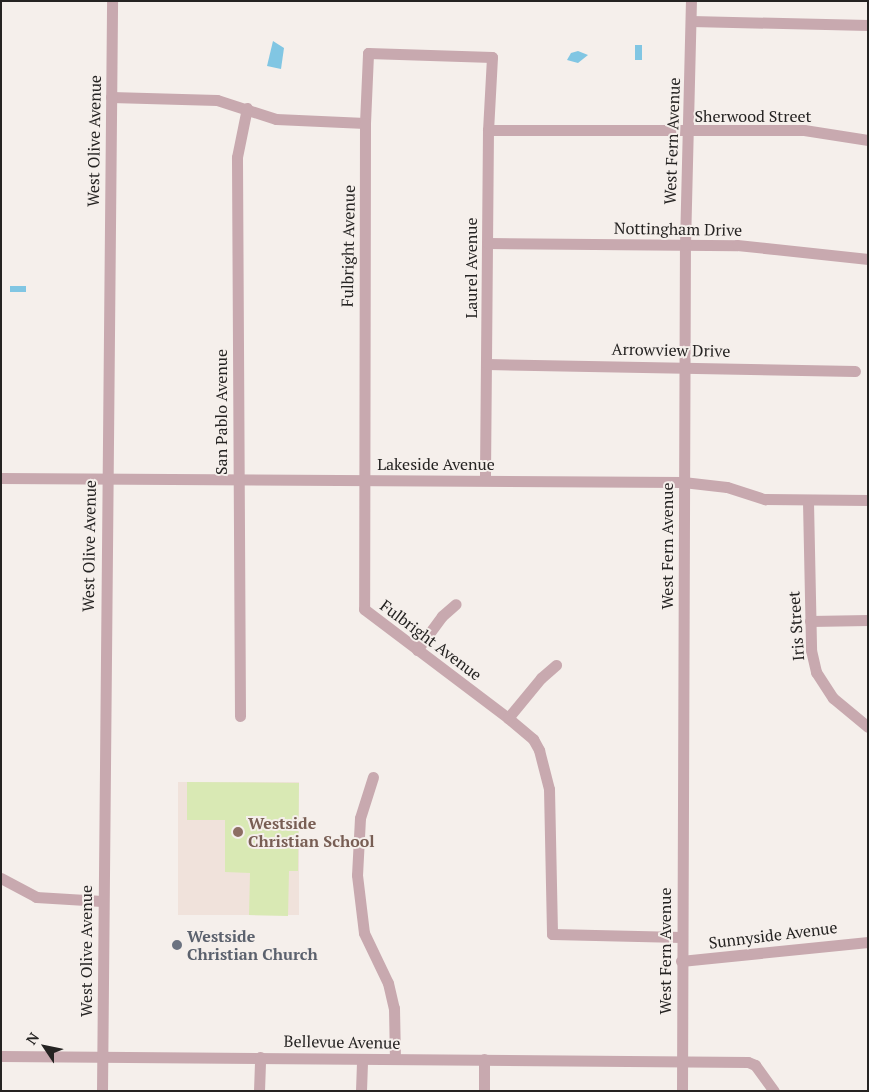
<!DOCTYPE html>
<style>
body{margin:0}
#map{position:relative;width:869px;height:1092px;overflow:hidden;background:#f5efeb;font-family:"PT Serif",serif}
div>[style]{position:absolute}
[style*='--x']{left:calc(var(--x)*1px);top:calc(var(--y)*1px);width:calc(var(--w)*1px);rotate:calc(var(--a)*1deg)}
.built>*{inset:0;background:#f0e2db;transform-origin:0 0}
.green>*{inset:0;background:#d9e9b4}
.water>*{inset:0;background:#81c6e3;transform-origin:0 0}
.minor>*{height:11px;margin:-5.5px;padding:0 5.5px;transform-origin:5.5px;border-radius:5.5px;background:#c8a9af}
.dots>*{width:14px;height:14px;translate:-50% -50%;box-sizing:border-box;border:2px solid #f5efeb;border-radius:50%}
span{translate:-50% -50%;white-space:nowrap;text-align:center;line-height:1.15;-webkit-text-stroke:4px #f5efeb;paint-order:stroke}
.street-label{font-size:16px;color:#252322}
.education-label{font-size:16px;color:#785e54;font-weight:700}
.left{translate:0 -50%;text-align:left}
.worship-label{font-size:16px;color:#5b616d;font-weight:700}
.frame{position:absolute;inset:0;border:2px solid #252322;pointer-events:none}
.north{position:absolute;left:20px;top:1022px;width:50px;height:50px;-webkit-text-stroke:4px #f5efeb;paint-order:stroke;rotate:304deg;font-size:14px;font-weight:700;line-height:20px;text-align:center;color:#252322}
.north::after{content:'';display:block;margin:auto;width:18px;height:22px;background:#252322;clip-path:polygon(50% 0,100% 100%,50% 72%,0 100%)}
</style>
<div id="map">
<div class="built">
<i style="left:178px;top:782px;width:121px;height:133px"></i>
</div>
<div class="green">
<i style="clip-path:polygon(187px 782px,299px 783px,298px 871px,289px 871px,288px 916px,249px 915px,250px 873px,225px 872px,225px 820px,187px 820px)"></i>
</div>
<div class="water">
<i style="clip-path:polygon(273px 41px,284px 48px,281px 69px,267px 66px)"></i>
<i style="left:635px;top:45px;width:7px;height:15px"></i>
<i style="clip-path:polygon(578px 51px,588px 55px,578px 63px,567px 60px,571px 53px)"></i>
<i style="left:10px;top:286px;width:16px;height:6px"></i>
</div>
<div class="minor">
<i style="--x:691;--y:21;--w:177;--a:1.3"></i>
<i style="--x:111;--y:97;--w:106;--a:1.6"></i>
<i style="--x:217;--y:100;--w:62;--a:17.9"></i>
<i style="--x:276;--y:119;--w:89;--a:2.6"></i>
<i style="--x:365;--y:123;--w:70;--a:-87.5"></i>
<i style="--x:368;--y:53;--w:124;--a:1.8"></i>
<i style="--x:492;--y:57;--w:73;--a:93.1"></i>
<i style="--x:488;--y:130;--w:349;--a:90.5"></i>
<i style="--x:365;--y:123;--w:486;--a:90.1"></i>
<i style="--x:364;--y:609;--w:181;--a:37.1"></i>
<i style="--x:508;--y:718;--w:33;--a:40"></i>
<i style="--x:533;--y:739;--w:13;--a:61"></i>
<i style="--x:539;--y:750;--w:40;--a:75.6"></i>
<i style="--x:549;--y:789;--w:145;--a:88.8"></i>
<i style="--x:552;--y:934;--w:129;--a:1.3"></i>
<i style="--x:488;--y:130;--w:316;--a:0"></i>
<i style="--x:804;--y:130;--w:65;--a:8.9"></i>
<i style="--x:488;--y:243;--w:249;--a:0.5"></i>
<i style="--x:737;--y:245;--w:132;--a:6.1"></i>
<i style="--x:487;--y:364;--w:368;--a:1.1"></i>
<i style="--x:1;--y:478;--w:682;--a:0.34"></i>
<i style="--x:683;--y:482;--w:44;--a:6.5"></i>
<i style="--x:727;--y:487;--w:40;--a:18"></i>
<i style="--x:765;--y:499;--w:103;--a:0.6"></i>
<i style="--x:808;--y:502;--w:148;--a:88.8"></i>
<i style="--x:811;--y:650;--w:23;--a:77"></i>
<i style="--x:816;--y:672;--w:31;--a:57"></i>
<i style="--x:833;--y:698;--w:45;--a:39.6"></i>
<i style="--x:810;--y:621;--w:58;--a:-1"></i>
<i style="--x:417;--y:650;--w:42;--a:-53.7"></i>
<i style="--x:442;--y:616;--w:18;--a:-41"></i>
<i style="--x:240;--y:716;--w:559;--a:-90.31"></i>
<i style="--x:237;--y:157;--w:50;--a:-78.5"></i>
<i style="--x:508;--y:718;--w:52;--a:-50.5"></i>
<i style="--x:541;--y:678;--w:20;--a:-41"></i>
<i style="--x:373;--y:777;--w:43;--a:107.6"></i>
<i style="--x:360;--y:818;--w:57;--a:93"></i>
<i style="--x:357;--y:875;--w:58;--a:83.1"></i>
<i style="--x:364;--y:933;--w:55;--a:64.4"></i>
<i style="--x:388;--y:983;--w:26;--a:77"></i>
<i style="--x:394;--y:1008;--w:51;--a:88.9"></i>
<i style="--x:1;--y:878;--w:40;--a:28"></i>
<i style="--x:36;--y:897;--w:66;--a:3.5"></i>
<i style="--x:681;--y:961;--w:188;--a:-5.8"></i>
<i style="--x:1;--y:1056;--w:747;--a:0.46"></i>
<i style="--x:748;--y:1062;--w:8;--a:23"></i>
<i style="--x:755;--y:1065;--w:32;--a:54"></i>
<i style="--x:102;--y:1091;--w:1090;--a:-89.47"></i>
<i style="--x:259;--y:1091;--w:34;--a:-88"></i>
<i style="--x:361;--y:1091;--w:31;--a:-88"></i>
<i style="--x:484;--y:1091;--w:32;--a:-90"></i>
<i style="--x:682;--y:1091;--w:846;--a:-89.8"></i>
<i style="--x:685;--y:245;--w:244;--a:-88.6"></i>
</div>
<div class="dots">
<i style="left:238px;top:832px;background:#8d6e63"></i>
<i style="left:177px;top:945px;background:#6b7280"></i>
</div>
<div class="street-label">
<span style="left:753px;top:116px">Sherwood Street</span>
<span style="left:94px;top:141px;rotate:-89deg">West Olive Avenue</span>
<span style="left:672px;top:141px;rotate:-88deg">West Fern Avenue</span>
<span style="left:678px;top:229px;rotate:1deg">Nottingham Drive</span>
<span style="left:348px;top:246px;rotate:-89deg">Fulbright Avenue</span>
<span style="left:471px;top:268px;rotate:-90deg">Laurel Avenue</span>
<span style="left:671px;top:350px;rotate:1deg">Arrowview Drive</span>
<span style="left:221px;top:412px;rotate:-90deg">San Pablo Avenue</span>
<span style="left:436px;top:464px">Lakeside Avenue</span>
<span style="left:89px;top:546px;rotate:-89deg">West Olive Avenue</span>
<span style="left:667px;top:546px;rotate:-90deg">West Fern Avenue</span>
<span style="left:796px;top:626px;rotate:-94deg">Iris Street</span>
<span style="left:431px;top:640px;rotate:37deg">Fulbright Avenue</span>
<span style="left:773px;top:935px;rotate:-7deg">Sunnyside Avenue</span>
<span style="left:86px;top:951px;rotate:-90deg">West Olive Avenue</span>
<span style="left:665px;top:951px;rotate:-90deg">West Fern Avenue</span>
<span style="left:342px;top:1042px;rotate:1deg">Bellevue Avenue</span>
</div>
<div class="education-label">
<span class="left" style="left:248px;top:832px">Westside<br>Christian School</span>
</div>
<div class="worship-label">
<span class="left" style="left:187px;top:945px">Westside<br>Christian Church</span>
</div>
<div class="frame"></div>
<div class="north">N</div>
</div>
